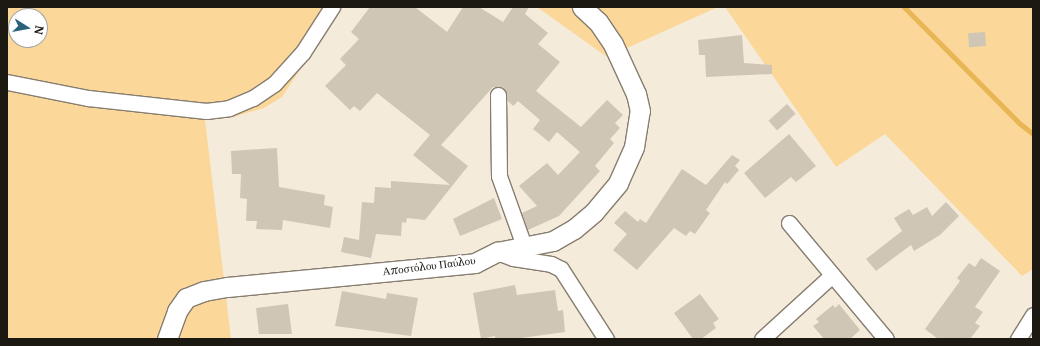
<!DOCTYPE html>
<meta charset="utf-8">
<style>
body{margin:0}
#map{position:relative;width:1040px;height:346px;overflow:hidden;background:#f5ebdb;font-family:Merriweather,serif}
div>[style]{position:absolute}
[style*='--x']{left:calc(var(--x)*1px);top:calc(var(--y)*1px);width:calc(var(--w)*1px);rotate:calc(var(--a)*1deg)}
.green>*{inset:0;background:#fbd799}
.stream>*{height:5px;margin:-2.5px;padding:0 2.5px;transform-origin:2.5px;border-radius:2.5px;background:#e9b656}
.building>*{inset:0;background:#d0c6b6;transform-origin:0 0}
.roads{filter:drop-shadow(1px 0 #867d6f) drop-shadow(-1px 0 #867d6f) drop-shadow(0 1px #867d6f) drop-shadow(0 -1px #867d6f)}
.minor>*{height:15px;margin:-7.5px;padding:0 7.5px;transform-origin:7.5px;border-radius:7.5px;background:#fff}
.tertiary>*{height:19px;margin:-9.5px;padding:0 9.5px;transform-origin:9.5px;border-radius:9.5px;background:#fff}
span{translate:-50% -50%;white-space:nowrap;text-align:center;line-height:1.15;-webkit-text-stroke:4px #fff;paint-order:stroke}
.street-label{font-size:11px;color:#1c1913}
.frame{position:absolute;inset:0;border:8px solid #1c1913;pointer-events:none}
.north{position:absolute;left:8px;top:8px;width:40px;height:40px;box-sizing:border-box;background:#fff;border:1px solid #a4a3a1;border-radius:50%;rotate:101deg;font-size:11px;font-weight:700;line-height:16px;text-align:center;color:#1c1913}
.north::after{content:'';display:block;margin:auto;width:14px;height:18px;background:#2a627c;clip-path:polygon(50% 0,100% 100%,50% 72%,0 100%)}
</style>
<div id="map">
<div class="green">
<i style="clip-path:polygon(evenodd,7px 7px,341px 7px,282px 97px,264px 108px,233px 117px,205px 120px,231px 339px,7px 339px,7px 7px,16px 16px,40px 16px,40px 40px,16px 40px,16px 16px)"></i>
<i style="clip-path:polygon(537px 7px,718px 7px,607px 57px)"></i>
<i style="clip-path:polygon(725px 7px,1033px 7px,1033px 269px,1022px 276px,885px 134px,836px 167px)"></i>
</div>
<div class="stream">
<i style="--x:904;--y:7;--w:163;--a:45.2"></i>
<i style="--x:1019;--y:123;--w:18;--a:38"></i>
</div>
<div class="building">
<i style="clip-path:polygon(370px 7px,415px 7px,447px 32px,463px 7px,479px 7px,503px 22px,513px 7px,529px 7px,525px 14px,548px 33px,538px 44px,560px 62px,536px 91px,581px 127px,607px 100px,623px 115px,615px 123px,620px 128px,610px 139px,614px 143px,595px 166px,600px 171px,559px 216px,528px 230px,522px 213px,537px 206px,519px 186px,547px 163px,558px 175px,580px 152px,557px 132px,549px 142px,533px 129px,540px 120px,518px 101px,513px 106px,507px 100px,503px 87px,493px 87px,441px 145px,468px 166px,425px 220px,407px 218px,406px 223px,402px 222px,401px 236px,376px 234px,371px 258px,341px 252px,344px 237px,359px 240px,362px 202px,374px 203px,375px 187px,391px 188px,391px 181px,450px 185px,413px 155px,430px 135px,377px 93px,360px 111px,354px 106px,350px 110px,325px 86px,346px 65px,340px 59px,359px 39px,351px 32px)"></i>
<i style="left:985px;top:32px;width:14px;height:17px;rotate:86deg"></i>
<i style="clip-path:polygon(742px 35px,744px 63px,772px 65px,772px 74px,706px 77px,705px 55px,699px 55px,698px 40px)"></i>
<i style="left:787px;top:104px;width:13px;height:25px;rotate:48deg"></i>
<i style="clip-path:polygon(789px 134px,816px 166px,796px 182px,791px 177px,765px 198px,744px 173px)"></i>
<i style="clip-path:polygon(277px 148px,279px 187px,325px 195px,324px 205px,333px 207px,330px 228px,283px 220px,282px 230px,256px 229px,257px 221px,246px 221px,247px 199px,240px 198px,241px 174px,232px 174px,231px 151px)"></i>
<i style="clip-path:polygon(732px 155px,740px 160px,735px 166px,739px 170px,727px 184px,725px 182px,706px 210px,710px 213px,695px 234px,690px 231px,686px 236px,674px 228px,637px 270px,613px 250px,627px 234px,614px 223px,625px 211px,638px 222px,640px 219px,646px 223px,682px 169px,706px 185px)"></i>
<i style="clip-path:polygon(494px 198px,502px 219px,460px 236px,453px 219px)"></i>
<i style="clip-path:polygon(946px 202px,959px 216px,940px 235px,914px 251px,911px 245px,876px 271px,866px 259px,902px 231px,894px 218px,909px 209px,913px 215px,927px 207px,932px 216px)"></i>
<i style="clip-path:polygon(981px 258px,1000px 271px,975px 307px,983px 312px,975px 323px,980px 326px,970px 339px,938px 339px,925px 329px,960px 281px,957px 278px,969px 263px,975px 267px)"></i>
<i style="clip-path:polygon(515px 285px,517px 295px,555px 290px,558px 311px,563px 310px,565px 332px,514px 339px,495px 339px,495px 336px,481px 339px,473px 293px)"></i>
<i style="clip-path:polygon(342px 291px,386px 299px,387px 293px,418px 298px,411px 336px,335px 326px)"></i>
<i style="clip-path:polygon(700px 294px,719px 319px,713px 323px,716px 328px,701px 339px,693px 339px,674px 313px)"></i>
<i style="clip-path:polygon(288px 304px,292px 334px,259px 334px,256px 308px)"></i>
<i style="clip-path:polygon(839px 304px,860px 330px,850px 339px,824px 339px,813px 326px,819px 322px,816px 319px,833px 305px,835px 308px)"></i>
</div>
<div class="roads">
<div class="minor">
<i style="--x:7;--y:82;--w:83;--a:11.2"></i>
<i style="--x:88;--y:98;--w:119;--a:6.3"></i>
<i style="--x:206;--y:111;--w:23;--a:-7"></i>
<i style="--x:229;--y:108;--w:26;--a:-23"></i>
<i style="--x:253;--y:98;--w:25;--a:-34"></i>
<i style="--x:274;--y:84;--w:43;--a:-47.8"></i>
<i style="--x:303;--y:52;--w:54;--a:-57.2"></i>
<i style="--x:498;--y:95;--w:81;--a:89.3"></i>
<i style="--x:499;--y:176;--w:74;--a:70.3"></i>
<i style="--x:789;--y:223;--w:151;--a:50.1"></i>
<i style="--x:497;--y:252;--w:17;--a:21"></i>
<i style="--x:513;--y:258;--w:38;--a:9"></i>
<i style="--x:551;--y:264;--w:11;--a:27"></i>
<i style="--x:561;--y:269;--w:83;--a:57.3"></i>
<i style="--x:762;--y:339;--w:95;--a:-42.4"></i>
<i style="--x:1018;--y:339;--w:28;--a:-58"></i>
</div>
<div class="tertiary">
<i style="--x:167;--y:339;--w:30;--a:-70"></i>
<i style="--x:177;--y:311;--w:16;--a:-55"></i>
<i style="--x:186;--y:298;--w:19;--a:-21"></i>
<i style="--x:204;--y:291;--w:23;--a:-10"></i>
<i style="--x:227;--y:287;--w:249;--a:-5.5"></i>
<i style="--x:475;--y:263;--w:25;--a:-27"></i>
<i style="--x:497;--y:252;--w:57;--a:-11.1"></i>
<i style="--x:553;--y:241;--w:24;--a:-30"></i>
<i style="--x:574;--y:229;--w:26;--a:-40"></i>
<i style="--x:594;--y:212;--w:38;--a:-50"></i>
<i style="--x:618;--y:183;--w:39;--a:-66"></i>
<i style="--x:634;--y:147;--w:36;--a:-81"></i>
<i style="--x:640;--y:111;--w:17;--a:-103"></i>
<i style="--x:636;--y:94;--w:55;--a:-114.7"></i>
<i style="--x:613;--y:44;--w:27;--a:-124"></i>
<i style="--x:598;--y:22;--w:22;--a:-137"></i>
</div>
</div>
<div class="street-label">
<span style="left:429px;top:266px;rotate:-7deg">Αποστόλου Παύλου</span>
</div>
<div class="frame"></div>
<div class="north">N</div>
</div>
